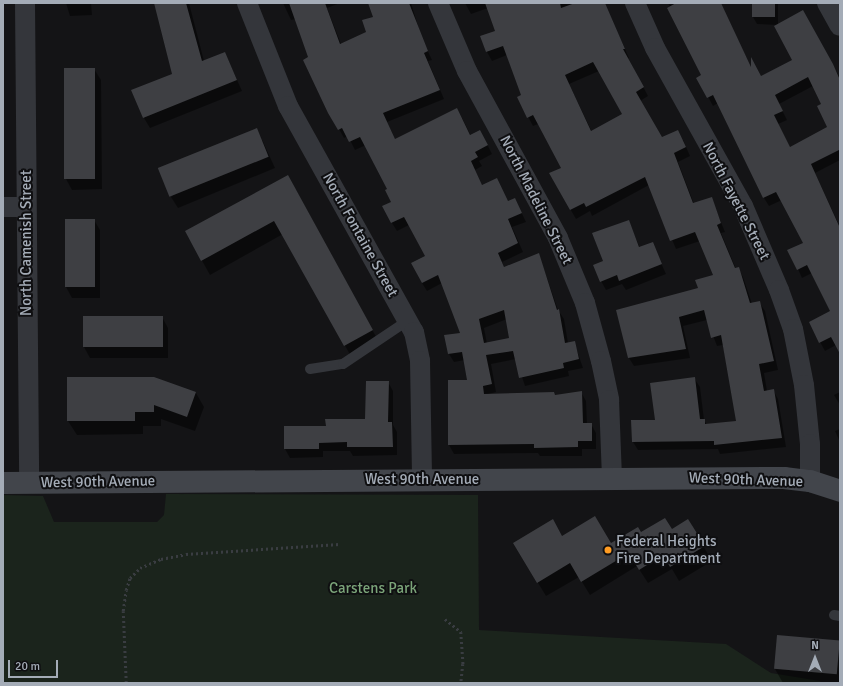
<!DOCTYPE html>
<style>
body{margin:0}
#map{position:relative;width:843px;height:686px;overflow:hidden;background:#141416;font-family:Signika,sans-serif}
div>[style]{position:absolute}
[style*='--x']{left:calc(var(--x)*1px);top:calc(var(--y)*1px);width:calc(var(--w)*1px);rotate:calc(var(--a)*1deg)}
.green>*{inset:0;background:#1b241c}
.shadow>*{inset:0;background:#0007}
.building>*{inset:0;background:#3e3f43;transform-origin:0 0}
.path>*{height:2.5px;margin-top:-1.25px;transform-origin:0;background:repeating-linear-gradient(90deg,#3a3d42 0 2px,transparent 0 5px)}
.lane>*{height:10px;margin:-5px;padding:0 5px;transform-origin:5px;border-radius:5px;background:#34363b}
.street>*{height:20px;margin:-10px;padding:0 10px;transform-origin:10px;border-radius:10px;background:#34363b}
.secondary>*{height:22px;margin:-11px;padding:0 11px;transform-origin:11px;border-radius:11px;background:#42454b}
.dots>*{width:11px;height:11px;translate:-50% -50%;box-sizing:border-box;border:2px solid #0f0f11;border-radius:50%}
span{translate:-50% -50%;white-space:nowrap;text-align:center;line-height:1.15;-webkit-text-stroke:4px #0f0f11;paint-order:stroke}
.street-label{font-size:15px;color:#a4acb7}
.poi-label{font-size:15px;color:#a4acb7}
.left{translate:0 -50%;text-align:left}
.park-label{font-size:15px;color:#7ba479}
.frame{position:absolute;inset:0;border:4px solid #a4acb7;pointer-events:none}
.north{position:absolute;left:795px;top:638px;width:40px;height:40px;-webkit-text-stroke:3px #0f0f11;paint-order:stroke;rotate:0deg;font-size:11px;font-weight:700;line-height:16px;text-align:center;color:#a4acb7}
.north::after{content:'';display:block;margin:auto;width:14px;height:18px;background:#a4acb7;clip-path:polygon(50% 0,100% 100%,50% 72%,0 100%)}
.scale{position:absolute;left:8px;top:660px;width:50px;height:18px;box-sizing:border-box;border:2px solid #a4acb7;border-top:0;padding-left:5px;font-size:12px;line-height:14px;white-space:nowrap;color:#a4acb7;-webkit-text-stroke:3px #0f0f11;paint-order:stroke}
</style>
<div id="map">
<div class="green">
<i style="clip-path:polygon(166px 494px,478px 495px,479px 630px,726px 644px,771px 673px,820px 681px,821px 683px,3px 683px,3px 495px,43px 496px,54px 522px,157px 522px,164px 515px)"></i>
</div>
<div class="shadow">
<i style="clip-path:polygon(66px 3px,91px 3px,92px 15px,70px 16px)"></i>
<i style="clip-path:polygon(155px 3px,189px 3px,204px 61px,225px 53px,242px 91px,150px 128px,144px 118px,173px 74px)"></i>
<i style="clip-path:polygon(evenodd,283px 3px,340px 3px,327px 8px,341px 44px,368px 33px,374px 17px,369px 3px,411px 3px,422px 39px,432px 60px,428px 61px,444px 99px,387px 122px,395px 140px,462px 118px,471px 136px,485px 140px,492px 154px,479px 161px,482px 166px,475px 170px,482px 186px,508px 202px,515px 199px,526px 222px,512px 227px,523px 252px,502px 262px,504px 268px,539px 255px,558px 310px,564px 319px,568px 343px,574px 342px,583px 368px,568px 371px,569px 376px,525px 386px,516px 359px,491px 364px,496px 392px,489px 394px,555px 396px,581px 392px,586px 401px,587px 424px,591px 424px,596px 433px,596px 449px,582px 449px,582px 456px,540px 456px,538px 453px,454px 454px,449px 445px,449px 381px,468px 381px,465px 360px,454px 362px,449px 354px,461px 333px,442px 283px,427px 291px,422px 283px,426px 257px,409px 225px,397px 231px,392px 223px,384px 206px,392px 202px,389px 189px,366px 145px,355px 150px,348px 136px,344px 138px,339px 129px,296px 19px,291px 20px,283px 3px,507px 319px,510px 339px,487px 344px,484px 328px,507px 319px)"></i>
<i style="clip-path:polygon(evenodd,465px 3px,604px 3px,629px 58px,628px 58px,648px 96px,640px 101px,662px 138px,683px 140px,690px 156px,678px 162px,694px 204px,711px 198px,725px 232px,721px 233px,736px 269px,738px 268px,743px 277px,752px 304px,759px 302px,765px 311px,778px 370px,764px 373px,767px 391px,773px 390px,778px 399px,786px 447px,720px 454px,718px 449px,638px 450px,633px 442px,656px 421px,694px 378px,700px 387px,704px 420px,707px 425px,737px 422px,723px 345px,717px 346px,707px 320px,683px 326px,690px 358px,634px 366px,629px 358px,714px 276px,700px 241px,676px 249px,649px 185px,592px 216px,590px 211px,576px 219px,550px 174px,563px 168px,538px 124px,533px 126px,518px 98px,522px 96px,507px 55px,492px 61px,487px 52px,481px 37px,496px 32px,488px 8px,471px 14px,465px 3px,599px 71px,623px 115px,592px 132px,569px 84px,599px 71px)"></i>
<i style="clip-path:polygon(evenodd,668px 3px,719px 3px,752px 69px,761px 77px,793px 60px,802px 12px,838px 74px,840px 79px,840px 160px,815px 173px,840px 227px,840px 352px,836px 345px,825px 351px,820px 342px,831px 312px,812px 273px,802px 278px,798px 269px,804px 244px,782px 200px,769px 206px,764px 198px,718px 103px,713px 106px,698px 78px,702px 76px,668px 3px,813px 86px,823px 104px,829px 128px,790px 148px,778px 124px,787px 120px,779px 104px,813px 86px)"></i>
<i style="clip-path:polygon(753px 3px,778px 3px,778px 25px,757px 24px,753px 17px)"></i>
<i style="clip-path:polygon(94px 69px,101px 80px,102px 189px,72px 190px,66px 179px)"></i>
<i style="clip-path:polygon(257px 129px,275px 168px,178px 208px,171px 197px)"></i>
<i style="clip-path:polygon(296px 190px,380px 344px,353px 360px,283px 234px,210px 275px,186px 232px)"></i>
<i style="clip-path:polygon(94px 220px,100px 230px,100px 298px,72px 298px,66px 287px)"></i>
<i style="clip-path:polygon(628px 221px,640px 248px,652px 243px,666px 274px,626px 290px,622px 284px,606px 290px,601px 281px,604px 262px)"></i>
<i style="clip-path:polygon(84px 317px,162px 317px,168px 328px,168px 358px,90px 358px,84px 347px)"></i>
<i style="clip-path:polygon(388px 382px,393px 391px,393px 425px,397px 432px,397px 455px,353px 456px,350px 451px,323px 451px,323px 457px,290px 458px,285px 449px,327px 426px,366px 420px)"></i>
<i style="clip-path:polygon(840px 392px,840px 405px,834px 395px)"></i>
<i style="clip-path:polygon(196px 393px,204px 407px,195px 431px,161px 419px,161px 426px,143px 426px,143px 434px,77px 435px,68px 421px)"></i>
<i style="clip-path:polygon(840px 429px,840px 442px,835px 431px)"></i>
<i style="clip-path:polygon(688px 520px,712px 561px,679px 581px,672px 569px,648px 583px,637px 566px,590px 595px,579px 577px,546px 596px,523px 558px,562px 537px,611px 544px,641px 533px,671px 530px)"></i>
<i style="clip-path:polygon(840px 642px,840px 683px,783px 683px,775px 669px)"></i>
</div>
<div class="building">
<i style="clip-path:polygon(154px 3px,186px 3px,202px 61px,225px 52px,237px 80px,143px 118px,131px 90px,172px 74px)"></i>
<i style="clip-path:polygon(evenodd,289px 3px,325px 3px,340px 44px,366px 32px,362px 20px,373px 17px,368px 3px,409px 3px,428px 51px,424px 53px,440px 90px,383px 113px,395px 139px,457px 108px,470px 135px,480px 130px,488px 145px,475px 152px,478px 157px,471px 161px,482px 185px,497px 178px,508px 201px,515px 198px,522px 213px,508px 219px,518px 243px,498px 253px,504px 267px,539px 253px,557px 310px,559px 309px,565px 343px,575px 341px,579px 359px,563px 363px,564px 368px,519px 378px,513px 351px,486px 355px,492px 384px,483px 386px,484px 394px,554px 392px,555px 395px,582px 391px,583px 423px,592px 423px,592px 441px,578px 441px,578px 447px,534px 448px,534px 444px,448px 445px,448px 380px,467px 380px,462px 352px,448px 354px,444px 335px,460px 333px,438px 275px,422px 283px,411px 263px,425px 256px,404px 217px,391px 223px,382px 206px,391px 202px,385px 190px,387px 189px,360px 137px,349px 142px,342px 128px,338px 130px,328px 113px,303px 60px,308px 57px,289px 3px,504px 310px,509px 338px,484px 343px,479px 319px,504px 310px)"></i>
<i style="clip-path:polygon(evenodd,485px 3px,560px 3px,561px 8px,575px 3px,605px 3px,625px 49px,623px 49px,644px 87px,636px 92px,662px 137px,678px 130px,686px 147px,674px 153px,693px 203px,712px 197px,721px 223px,717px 225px,735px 268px,739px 267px,750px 303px,760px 301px,774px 361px,759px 364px,764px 391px,774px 389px,782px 438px,714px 445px,714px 441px,632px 442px,631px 420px,655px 420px,650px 383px,695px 377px,700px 419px,705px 419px,705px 424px,736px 421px,721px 335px,711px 338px,704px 310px,679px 317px,686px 349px,628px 358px,616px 310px,698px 288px,695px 280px,713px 275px,695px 232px,670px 241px,645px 177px,586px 207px,584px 203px,570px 210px,549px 173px,561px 168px,533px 115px,527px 118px,517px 97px,521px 95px,503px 46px,486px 52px,480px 36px,495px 31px,485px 3px,593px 62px,622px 114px,591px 131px,565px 75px,593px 62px)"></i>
<i style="clip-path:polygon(evenodd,676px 3px,721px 3px,751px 67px,751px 57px,761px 76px,792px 60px,774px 26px,803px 10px,833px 64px,840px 80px,840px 153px,839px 150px,811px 164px,840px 228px,840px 354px,831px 337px,819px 343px,809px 322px,830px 311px,807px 265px,797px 270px,787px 250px,803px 243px,776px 192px,763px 198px,713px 95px,707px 98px,696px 78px,701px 75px,667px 8px,676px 3px,808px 77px,821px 104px,817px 106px,827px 127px,790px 147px,774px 115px,783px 111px,775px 95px,808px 77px)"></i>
<i style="left:752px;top:3px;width:23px;height:14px"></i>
<i style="left:64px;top:68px;width:31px;height:111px"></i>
<i style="left:257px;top:128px;width:31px;height:107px;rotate:68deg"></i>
<i style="clip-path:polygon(288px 175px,373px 330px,344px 346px,274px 221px,201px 261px,185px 231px)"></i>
<i style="left:65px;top:219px;width:30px;height:68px"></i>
<i style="clip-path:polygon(629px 220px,639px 247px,653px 242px,662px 264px,619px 281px,617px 275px,600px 282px,593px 265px,603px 261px,592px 233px)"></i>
<i style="left:83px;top:316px;width:80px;height:31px"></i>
<i style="clip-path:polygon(67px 377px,154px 377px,196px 392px,187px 417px,154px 405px,154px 412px,135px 412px,135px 421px,67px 421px)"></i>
<i style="clip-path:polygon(366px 381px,389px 381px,388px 422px,392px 422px,393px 447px,347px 447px,347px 442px,319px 443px,319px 449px,284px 449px,284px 426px,326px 426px,325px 419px,365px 419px)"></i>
<i style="clip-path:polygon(595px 516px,611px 543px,638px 527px,641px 532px,665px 518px,672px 529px,688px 519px,705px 546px,670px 567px,663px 555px,639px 570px,629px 553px,581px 582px,570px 563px,537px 583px,513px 543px,553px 519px,562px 536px)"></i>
<i style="left:777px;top:635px;width:63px;height:34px;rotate:5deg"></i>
</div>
<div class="path">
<i style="--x:445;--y:619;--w:21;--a:39"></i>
<i style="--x:461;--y:632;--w:32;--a:86"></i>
<i style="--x:463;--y:664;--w:19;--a:96"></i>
<i style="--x:126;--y:683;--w:72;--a:-92.4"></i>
<i style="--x:123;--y:611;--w:21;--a:-82"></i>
<i style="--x:126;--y:590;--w:13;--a:-72"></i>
<i style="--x:130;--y:578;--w:14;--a:-45"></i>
<i style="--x:140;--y:568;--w:23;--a:-23"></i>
<i style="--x:161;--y:559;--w:25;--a:-11"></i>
<i style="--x:186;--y:554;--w:154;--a:-3.7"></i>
</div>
<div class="lane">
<i style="--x:310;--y:369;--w:33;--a:-9"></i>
<i style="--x:343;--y:364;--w:77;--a:-33.9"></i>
<i style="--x:834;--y:615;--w:6;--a:9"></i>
</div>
<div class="street">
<i style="--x:25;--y:3;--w:479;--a:89.5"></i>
<i style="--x:247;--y:3;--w:111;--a:68.3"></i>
<i style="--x:288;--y:106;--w:259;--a:60.9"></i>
<i style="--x:414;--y:332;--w:30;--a:78"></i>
<i style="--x:420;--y:361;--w:119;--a:89"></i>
<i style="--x:438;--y:3;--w:74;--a:66.9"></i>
<i style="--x:467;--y:71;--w:190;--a:61.4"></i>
<i style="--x:558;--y:238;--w:70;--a:67.4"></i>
<i style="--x:585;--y:303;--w:60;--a:74.6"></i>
<i style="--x:601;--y:361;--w:40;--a:78"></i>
<i style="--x:609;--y:400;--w:79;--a:87.8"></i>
<i style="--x:635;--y:3;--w:49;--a:66"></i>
<i style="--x:655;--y:48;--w:181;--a:60.9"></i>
<i style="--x:743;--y:206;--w:91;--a:66.8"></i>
<i style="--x:779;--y:290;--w:41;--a:70.3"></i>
<i style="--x:793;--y:329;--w:57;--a:78.9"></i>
<i style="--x:804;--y:385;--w:59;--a:84.2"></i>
<i style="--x:810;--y:444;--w:37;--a:90"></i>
<i style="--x:827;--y:3;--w:26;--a:61"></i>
<i style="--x:3;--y:207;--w:23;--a:0"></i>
</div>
<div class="secondary">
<i style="--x:3;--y:483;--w:781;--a:-0.37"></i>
<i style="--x:784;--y:478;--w:26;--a:7"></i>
<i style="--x:810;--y:481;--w:32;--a:18"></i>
</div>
<div class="dots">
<i style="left:608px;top:550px;background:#ff9c22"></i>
</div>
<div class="street-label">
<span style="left:536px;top:200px;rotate:63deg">North Madeline Street</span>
<span style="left:736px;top:201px;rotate:63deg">North Fayette Street</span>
<span style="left:360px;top:235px;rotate:61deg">North Fontaine Street</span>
<span style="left:27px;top:243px;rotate:-90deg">North Camenish Street</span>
<span style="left:422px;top:480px">West 90th Avenue</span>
<span style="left:746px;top:480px;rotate:2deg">West 90th Avenue</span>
<span style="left:98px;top:482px;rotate:-1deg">West 90th Avenue</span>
</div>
<div class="poi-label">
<span class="left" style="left:616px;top:550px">Federal Heights<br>Fire Department</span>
</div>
<div class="park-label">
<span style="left:373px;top:589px">Carstens Park</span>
</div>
<div class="frame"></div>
<div class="north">N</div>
<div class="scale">20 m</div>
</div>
